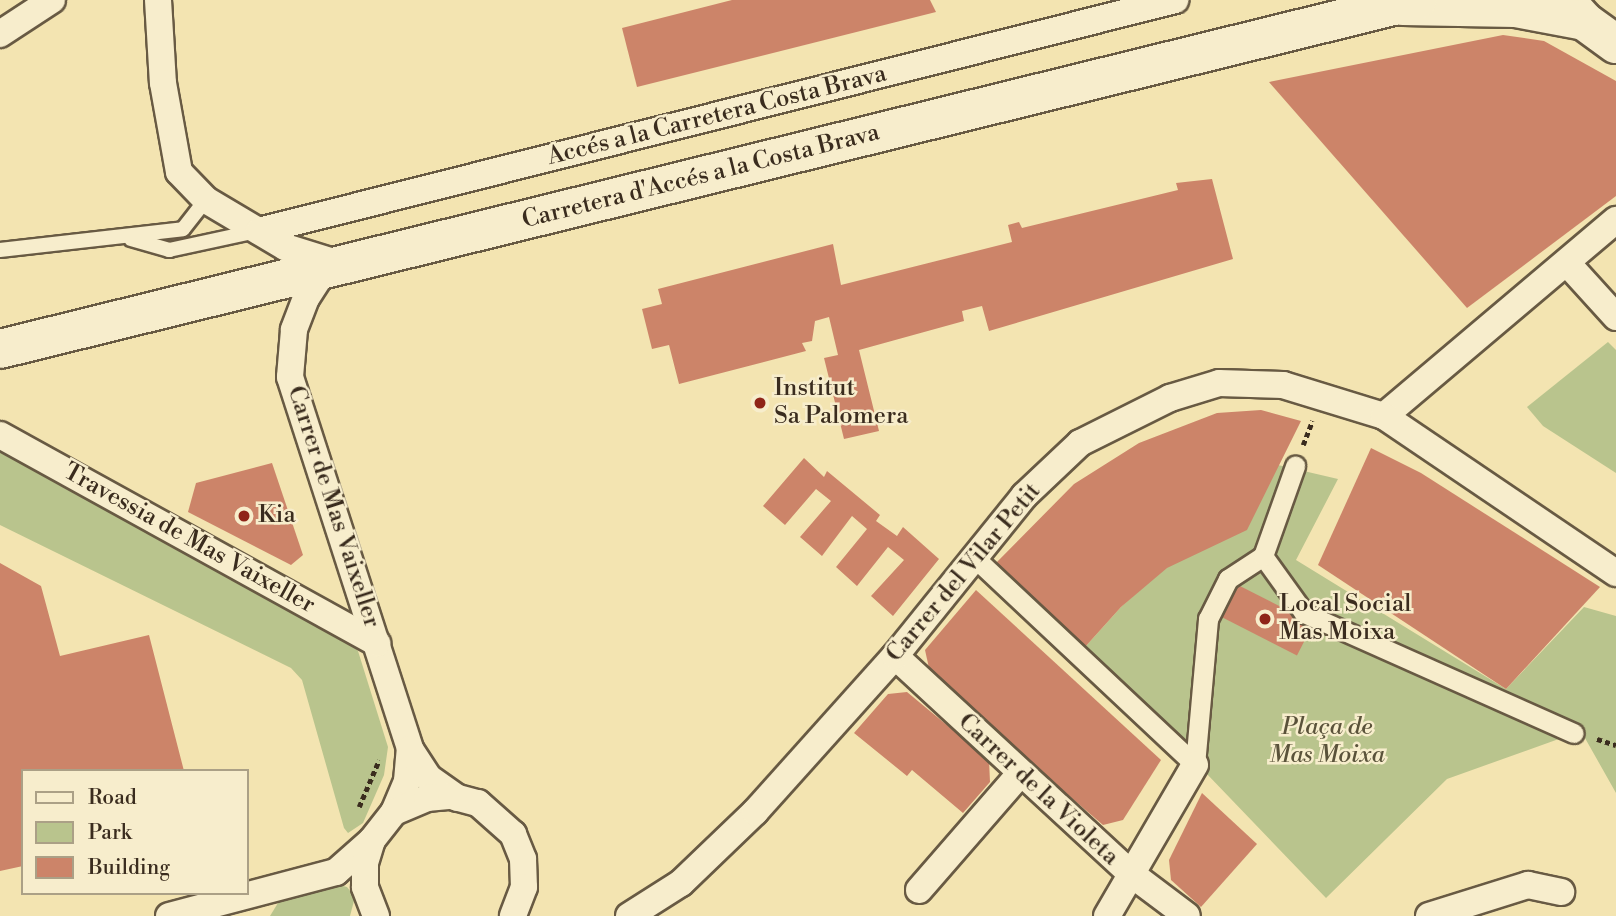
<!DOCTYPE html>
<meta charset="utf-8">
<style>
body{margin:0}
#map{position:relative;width:1616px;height:916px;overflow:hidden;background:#f3e4b1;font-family:"Libre Bodoni",serif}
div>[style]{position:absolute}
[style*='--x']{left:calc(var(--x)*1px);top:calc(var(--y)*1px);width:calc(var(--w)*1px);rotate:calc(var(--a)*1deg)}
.green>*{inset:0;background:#b9c48d}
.building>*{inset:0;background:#cc8469;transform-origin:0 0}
.path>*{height:4.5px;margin-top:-2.25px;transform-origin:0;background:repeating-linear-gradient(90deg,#3a2c1e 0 5px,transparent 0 8.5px)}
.roads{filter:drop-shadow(2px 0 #685a43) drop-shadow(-2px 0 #685a43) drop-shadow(0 2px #685a43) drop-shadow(0 -2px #685a43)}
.service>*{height:14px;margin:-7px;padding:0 7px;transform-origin:7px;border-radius:7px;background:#f7edcc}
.pedestrian>*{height:19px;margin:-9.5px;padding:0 9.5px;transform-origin:9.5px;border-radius:9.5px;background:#f7edcc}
.minor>*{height:26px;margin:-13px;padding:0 13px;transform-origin:13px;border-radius:13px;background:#f7edcc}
.secondary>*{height:38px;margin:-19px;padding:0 19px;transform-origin:19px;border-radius:19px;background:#f7edcc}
.dots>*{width:19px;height:19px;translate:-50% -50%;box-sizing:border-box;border:4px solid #f7edcc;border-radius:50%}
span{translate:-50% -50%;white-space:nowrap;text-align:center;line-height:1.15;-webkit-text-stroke:5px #f7edcc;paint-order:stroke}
.street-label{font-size:24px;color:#3a2c1e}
.poi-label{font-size:24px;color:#3a2c1e}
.left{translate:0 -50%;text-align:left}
.park-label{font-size:24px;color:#5a523a;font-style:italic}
.legend{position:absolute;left:21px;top:769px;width:228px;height:126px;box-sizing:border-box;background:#f7edcc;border:2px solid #aba086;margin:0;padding:9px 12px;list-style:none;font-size:21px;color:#3a2c1e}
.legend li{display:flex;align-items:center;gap:14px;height:35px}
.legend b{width:35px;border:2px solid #aba086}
</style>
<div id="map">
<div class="green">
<i style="clip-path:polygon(1608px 342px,1616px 350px,1616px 473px,1543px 426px,1527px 407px)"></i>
<i style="clip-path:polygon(0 448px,329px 622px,358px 651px,388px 747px,384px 775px,363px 823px,348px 833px,344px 828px,302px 680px,291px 668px,0 525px)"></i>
<i style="clip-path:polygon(1278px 465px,1338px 479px,1296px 560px,1506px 689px,1584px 607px,1616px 616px,1616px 793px,1581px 731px,1447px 779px,1326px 898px,1085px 647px,1121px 607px)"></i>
<i style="clip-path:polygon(335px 884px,347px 887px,355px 897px,350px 916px,270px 916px,281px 898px)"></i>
</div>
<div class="building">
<i style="clip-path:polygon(732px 0,930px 0,936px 12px,637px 87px,622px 28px)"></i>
<i style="clip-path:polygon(1503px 35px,1544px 41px,1616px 81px,1616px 196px,1467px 308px,1269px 82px)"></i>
<i style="clip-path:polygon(1212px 179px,1233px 259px,989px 331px,982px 306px,962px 311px,964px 321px,859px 350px,879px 431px,844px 439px,824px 358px,838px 355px,829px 317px,815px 321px,812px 341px,802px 343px,806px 351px,679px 384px,669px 345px,652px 349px,642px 309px,662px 304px,658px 289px,833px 244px,841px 285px,1012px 242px,1008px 225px,1019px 222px,1022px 228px,1178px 190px,1176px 183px)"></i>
<i style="clip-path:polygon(1261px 410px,1301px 421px,1247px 530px,1167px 568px,1121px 607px,1085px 647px,996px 563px,1074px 484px,1139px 443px,1217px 413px)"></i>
<i style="clip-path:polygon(1371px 448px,1421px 473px,1600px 587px,1506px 689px,1318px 565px)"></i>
<i style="clip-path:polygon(804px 458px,824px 477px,827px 471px,880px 515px,876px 521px,897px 536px,903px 527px,939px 559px,893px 616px,871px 596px,904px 560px,888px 547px,857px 586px,836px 567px,867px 529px,852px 516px,822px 556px,800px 537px,831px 501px,816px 489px,785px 525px,763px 506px)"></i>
<i style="clip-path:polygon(272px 463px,303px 555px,291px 565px,188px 512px,196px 483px)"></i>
<i style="clip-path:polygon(0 563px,41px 586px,60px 656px,149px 635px,184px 771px,23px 771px,23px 866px,0 871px)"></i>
<i style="left:1234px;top:583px;width:89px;height:36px;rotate:27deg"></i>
<i style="clip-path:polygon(976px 590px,1161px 760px,1123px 820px,1103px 825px,931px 677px,925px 650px)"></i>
<i style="clip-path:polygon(907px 692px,989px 760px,990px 782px,963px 813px,912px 770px,907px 776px,854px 733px,888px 694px)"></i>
<i style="clip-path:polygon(1202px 793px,1257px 844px,1201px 907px,1171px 880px,1169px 860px)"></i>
</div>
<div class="path">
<i style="--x:1303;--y:445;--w:26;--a:-69"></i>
<i style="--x:1597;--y:739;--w:20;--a:18"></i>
<i style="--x:359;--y:807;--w:51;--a:-66.9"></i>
</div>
<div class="roads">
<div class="service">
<i style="--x:131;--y:239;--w:40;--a:16"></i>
<i style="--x:169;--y:250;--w:90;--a:-12.2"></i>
<i style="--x:0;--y:250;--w:184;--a:-6.5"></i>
<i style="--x:183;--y:229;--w:37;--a:-52"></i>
</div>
<div class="pedestrian">
<i style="--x:1263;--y:556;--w:70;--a:54.3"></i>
<i style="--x:1304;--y:613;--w:295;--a:24"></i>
<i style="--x:976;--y:559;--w:301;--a:43.2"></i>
<i style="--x:1195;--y:765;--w:147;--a:-84.9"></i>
<i style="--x:1208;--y:619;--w:45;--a:-63.4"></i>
<i style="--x:1228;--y:579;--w:42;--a:-33.3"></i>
<i style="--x:1263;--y:556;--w:96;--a:-70.4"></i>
</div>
<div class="minor">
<i style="--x:158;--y:0;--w:83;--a:86.6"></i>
<i style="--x:163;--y:83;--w:90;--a:79.8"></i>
<i style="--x:179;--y:172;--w:39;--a:46"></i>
<i style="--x:206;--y:200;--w:92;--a:30.7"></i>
<i style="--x:285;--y:247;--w:58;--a:17.2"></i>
<i style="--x:0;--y:34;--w:62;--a:-33.2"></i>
<i style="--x:259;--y:231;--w:945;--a:-14.15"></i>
<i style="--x:1567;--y:263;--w:73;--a:47.8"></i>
<i style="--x:325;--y:269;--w:35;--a:123"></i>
<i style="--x:306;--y:298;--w:34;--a:111"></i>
<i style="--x:294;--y:330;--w:47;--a:94.9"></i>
<i style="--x:290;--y:377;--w:391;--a:72.1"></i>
<i style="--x:1384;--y:416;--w:304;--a:-40.2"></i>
<i style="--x:0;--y:435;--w:431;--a:28.9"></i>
<i style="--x:895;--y:656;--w:320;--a:42.7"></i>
<i style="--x:1130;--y:873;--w:71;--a:37"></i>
<i style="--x:394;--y:812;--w:34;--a:-67"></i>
<i style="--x:407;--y:781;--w:32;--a:-85"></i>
<i style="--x:410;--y:749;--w:35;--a:57"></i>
<i style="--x:429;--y:778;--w:35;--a:35"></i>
<i style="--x:919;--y:890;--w:154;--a:-49"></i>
<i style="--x:169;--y:916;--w:173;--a:-14.8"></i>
<i style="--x:336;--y:872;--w:48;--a:-41.6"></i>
<i style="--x:376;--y:916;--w:31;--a:-111"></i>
<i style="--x:365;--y:887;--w:24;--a:-90"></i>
<i style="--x:365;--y:863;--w:24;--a:-73"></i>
<i style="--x:372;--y:840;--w:36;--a:-52"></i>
<i style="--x:394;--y:812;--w:36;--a:-23"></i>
<i style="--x:427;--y:798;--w:24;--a:-5"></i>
<i style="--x:451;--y:796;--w:28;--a:15"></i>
<i style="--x:478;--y:803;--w:47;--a:41.5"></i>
<i style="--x:513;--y:834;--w:27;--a:68"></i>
<i style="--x:523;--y:859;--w:28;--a:88"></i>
<i style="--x:524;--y:887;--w:31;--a:111"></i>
<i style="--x:629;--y:916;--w:62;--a:-32.4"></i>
<i style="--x:681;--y:883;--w:103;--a:-43.8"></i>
<i style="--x:755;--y:812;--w:210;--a:-48.1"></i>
<i style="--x:895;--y:656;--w:206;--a:-51.1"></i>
<i style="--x:1024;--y:496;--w:77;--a:-43.4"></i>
<i style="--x:1080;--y:443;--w:101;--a:-26.6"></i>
<i style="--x:1170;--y:398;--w:51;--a:-17"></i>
<i style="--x:1219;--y:383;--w:64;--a:1.8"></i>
<i style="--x:1283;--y:385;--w:106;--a:17.1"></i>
<i style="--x:1384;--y:416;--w:280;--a:34.1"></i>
<i style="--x:1107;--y:916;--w:175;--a:-59.8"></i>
<i style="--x:1429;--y:916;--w:104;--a:-17.4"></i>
<i style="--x:1528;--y:885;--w:34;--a:12"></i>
</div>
<div class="secondary">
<i style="--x:1567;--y:2;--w:25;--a:48"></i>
<i style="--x:1584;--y:21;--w:39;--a:36"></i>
<i style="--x:1403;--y:6;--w:113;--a:1"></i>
<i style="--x:1516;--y:8;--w:69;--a:10.8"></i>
<i style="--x:0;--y:349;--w:1460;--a:-13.83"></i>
</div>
</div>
<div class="dots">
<i style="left:760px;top:403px;background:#8f2418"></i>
<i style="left:244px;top:516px;background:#8f2418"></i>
<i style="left:1265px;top:619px;background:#8f2418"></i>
</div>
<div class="street-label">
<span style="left:717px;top:116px;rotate:-14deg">Accés a la Carretera Costa Brava</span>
<span style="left:701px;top:177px;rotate:-14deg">Carretera d'Accés a la Costa Brava</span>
<span style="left:333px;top:507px;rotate:72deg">Carrer de Mas Vaixeller</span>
<span style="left:189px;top:539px;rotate:29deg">Travessia de Mas Vaixeller</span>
<span style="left:964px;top:573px;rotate:-50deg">Carrer del Vilar Petit</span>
<span style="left:1038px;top:790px;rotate:43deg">Carrer de la Violeta</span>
</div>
<div class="poi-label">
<span class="left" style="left:774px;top:403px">Institut<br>Sa Palomera</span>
<span class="left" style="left:258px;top:516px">Kia</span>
<span class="left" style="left:1279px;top:619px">Local Social<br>Mas Moixa</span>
</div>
<div class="park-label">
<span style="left:1327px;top:742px">Plaça de<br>Mas Moixa</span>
</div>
<ul class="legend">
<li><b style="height:9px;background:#f7edcc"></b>Road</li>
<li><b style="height:19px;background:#b9c48d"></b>Park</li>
<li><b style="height:19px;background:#cc8469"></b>Building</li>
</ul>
</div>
